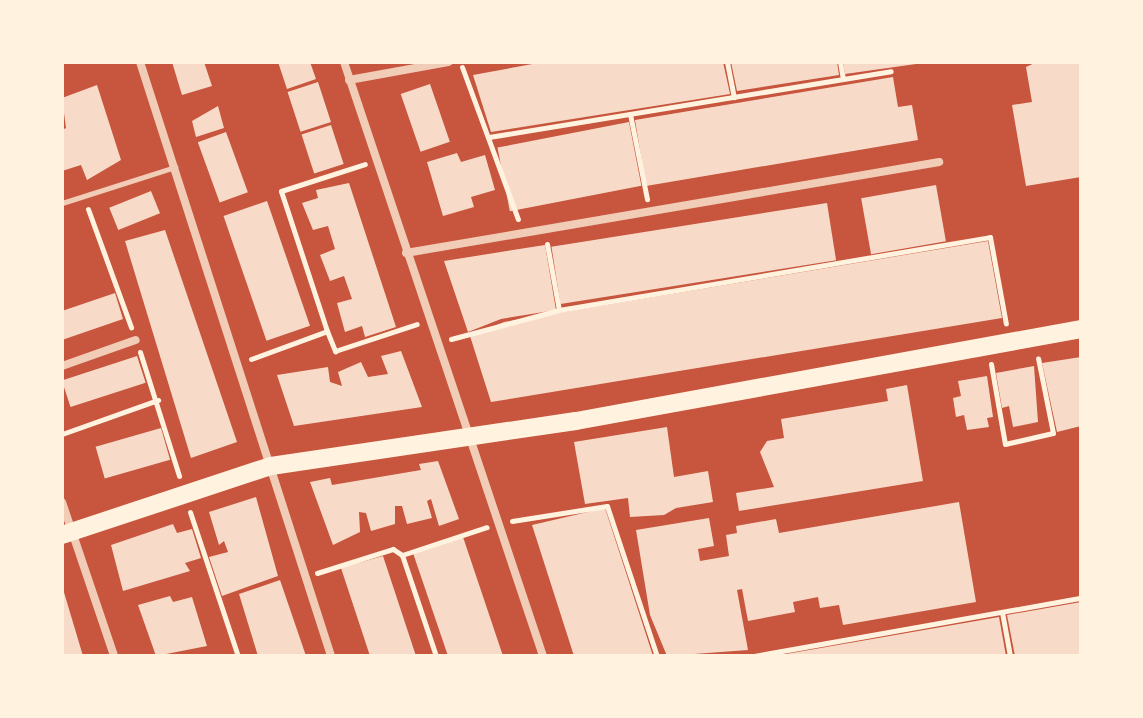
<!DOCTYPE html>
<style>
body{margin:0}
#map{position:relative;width:1143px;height:718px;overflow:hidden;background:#c8553d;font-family:Literata,serif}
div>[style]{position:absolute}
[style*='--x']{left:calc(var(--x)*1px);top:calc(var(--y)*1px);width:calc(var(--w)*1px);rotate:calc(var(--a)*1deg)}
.building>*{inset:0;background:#f7dbc8;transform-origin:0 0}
.path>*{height:5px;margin:-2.5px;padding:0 2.5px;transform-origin:2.5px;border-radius:2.5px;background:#fff3e0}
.service>*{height:5px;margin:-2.5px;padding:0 2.5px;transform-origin:2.5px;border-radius:2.5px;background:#f1ccb7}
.minor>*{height:8px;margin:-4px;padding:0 4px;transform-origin:4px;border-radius:4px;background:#f1ccb7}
.primary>*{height:18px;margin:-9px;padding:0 9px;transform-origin:9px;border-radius:9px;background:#fff3e0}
span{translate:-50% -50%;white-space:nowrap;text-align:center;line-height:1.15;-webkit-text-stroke:7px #fff3e0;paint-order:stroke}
.frame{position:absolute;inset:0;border:64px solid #fff3e0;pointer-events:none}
</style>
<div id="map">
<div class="building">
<i style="clip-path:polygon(172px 62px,204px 62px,212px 86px,182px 95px)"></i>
<i style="clip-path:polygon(278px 62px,310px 62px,316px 79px,287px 89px)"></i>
<i style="clip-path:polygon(543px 62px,723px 62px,730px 94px,491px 132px,473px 75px)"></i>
<i style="clip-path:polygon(731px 62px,837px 62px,839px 75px,737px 91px)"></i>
<i style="clip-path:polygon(843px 62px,916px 62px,916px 64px,845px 74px)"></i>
<i style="clip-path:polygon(1037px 62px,1081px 62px,1081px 177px,1026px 186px,1012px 105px,1032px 102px,1026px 67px)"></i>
<i style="clip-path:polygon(893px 77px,898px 107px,912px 105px,918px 140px,646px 186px,635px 120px)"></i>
<i style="left:318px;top:82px;width:42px;height:32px;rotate:72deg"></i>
<i style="left:430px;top:84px;width:61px;height:31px;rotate:71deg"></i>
<i style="clip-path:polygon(97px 85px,121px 160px,87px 180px,81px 165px,62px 171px,62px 130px,66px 128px,62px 98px)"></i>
<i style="clip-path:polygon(218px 106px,224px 128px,196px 137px,192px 121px)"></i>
<i style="left:629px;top:122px;width:65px;height:134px;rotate:79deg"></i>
<i style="left:331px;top:125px;width:41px;height:31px;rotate:72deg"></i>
<i style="left:226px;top:132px;width:64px;height:30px;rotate:70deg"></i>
<i style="clip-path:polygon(457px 153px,461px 162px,485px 155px,495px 190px,471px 197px,474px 207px,443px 216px,427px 162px)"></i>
<i style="clip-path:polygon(349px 183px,396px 327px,365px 337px,362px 326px,345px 332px,337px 303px,352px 299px,344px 276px,330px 281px,320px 255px,335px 249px,328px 226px,313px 230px,302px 203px,318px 198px,316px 190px)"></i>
<i style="left:936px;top:185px;width:57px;height:76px;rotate:80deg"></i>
<i style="left:151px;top:191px;width:24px;height:45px;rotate:68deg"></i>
<i style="left:267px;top:201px;width:132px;height:46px;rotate:71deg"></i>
<i style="left:827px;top:203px;width:58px;height:279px;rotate:81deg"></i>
<i style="clip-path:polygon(165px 230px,237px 442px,191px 458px,125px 241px)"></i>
<i style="clip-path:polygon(988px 241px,1002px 318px,491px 402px,470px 336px,504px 322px)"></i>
<i style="clip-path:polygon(545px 245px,556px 310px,501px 319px,468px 332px,444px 261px)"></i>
<i style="clip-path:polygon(115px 293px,123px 319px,62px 340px,62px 311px)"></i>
<i style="clip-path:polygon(401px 351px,422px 407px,294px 426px,277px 375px,328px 367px,330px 382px,342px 386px,338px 372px,361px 362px,368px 377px,388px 374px,381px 356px)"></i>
<i style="left:137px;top:356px;width:28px;height:79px;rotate:72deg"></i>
<i style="clip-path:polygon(1081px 357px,1081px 426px,1057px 432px,1042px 363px)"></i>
<i style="clip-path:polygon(1034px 366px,1038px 422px,1013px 427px,1009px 406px,1002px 408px,996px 373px)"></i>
<i style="clip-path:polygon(987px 376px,993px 417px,987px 418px,989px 427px,967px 430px,964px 415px,956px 417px,953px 398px,961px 396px,958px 381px)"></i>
<i style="clip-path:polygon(907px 385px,923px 481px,739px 511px,736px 493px,774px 487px,760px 452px,767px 441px,784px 438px,781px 419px,888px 401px,886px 389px)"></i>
<i style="clip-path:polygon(667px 427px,674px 477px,708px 471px,713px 502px,676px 508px,664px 515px,630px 517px,628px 498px,585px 504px,574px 442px)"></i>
<i style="left:161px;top:428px;width:33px;height:68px;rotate:74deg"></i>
<i style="clip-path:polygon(438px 461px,459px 519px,439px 526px,431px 499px,427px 501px,432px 518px,407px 524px,402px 506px,395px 506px,395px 524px,371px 531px,366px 513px,359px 512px,360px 532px,333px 545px,310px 482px,330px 478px,332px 485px,421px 470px,419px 464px)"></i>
<i style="clip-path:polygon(256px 497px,278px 576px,222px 596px,209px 557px,228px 552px,224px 541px,219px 545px,209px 512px)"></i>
<i style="clip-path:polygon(959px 502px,976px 602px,843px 625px,839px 605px,820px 608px,818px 597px,793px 602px,795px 612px,748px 621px,742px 589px,737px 590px,748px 650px,667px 656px,650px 615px,636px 530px,709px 518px,714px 546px,698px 549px,700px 561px,729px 556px,726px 535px,737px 533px,736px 526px,776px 519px,779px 533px)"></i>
<i style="clip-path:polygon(605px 508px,653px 656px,574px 656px,532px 525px)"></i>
<i style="clip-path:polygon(173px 524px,177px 533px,192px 529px,201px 558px,185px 563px,190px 571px,123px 591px,111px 545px)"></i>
<i style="clip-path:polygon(463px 537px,503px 656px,448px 656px,413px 553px)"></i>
<i style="clip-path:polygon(383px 556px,416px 656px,370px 656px,341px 568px)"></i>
<i style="clip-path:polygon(280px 580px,306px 656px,258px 656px,239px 594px)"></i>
<i style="clip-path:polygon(62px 589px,63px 589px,83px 656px,62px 656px)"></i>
<i style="clip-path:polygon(170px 596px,173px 602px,192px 597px,207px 646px,156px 656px,138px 605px)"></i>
<i style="clip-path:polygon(1081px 602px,1081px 656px,1015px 656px,1007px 615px)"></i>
<i style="clip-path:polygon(999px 617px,1006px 656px,786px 656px,786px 654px)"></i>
</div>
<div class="path">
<i style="--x:727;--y:62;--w:36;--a:79"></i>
<i style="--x:840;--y:62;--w:17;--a:80"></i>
<i style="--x:462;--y:67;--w:162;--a:69.8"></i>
<i style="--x:630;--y:114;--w:87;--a:78.7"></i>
<i style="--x:489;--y:137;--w:407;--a:-9.3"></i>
<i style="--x:88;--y:209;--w:126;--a:70"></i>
<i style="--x:547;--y:244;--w:67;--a:79.7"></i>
<i style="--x:327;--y:331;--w:22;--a:68"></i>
<i style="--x:335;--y:351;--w:86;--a:-18.2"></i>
<i style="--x:451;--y:339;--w:112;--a:-15"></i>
<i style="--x:559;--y:310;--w:437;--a:-9.6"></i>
<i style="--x:990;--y:237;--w:88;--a:79.6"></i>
<i style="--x:140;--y:352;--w:130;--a:72.5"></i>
<i style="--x:251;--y:359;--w:81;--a:-20.2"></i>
<i style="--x:327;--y:331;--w:147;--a:-108.2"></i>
<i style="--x:281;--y:191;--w:88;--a:-17.8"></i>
<i style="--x:991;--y:364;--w:81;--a:80.1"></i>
<i style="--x:1005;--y:444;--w:49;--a:-12.9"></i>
<i style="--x:1053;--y:433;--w:76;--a:-101.3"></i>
<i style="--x:62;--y:434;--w:102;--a:-19.5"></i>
<i style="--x:190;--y:512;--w:152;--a:71.6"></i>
<i style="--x:512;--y:521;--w:96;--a:-9"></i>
<i style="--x:607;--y:506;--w:158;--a:71.6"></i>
<i style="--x:402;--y:555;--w:89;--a:-18.2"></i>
<i style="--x:317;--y:573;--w:80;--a:-17.5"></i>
<i style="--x:393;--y:549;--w:11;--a:34"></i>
<i style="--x:402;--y:555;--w:107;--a:71.4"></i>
<i style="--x:1002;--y:612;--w:45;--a:79.7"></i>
<i style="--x:754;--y:656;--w:332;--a:-10.1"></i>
</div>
<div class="service">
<i style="--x:62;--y:203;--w:119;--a:-17.7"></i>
</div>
<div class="minor">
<i style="--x:140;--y:62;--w:624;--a:72.17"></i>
<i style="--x:344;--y:62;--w:626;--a:71.48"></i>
<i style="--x:349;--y:80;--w:101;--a:-10.3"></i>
<i style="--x:406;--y:253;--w:541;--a:-9.69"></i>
<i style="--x:62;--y:366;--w:78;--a:-19.4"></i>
<i style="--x:62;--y:502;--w:163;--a:71.3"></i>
</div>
<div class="primary">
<i style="--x:62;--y:535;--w:220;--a:-18.3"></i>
<i style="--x:271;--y:466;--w:308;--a:-8.4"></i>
<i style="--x:576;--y:421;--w:513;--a:-10.32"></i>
</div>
<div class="frame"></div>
</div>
